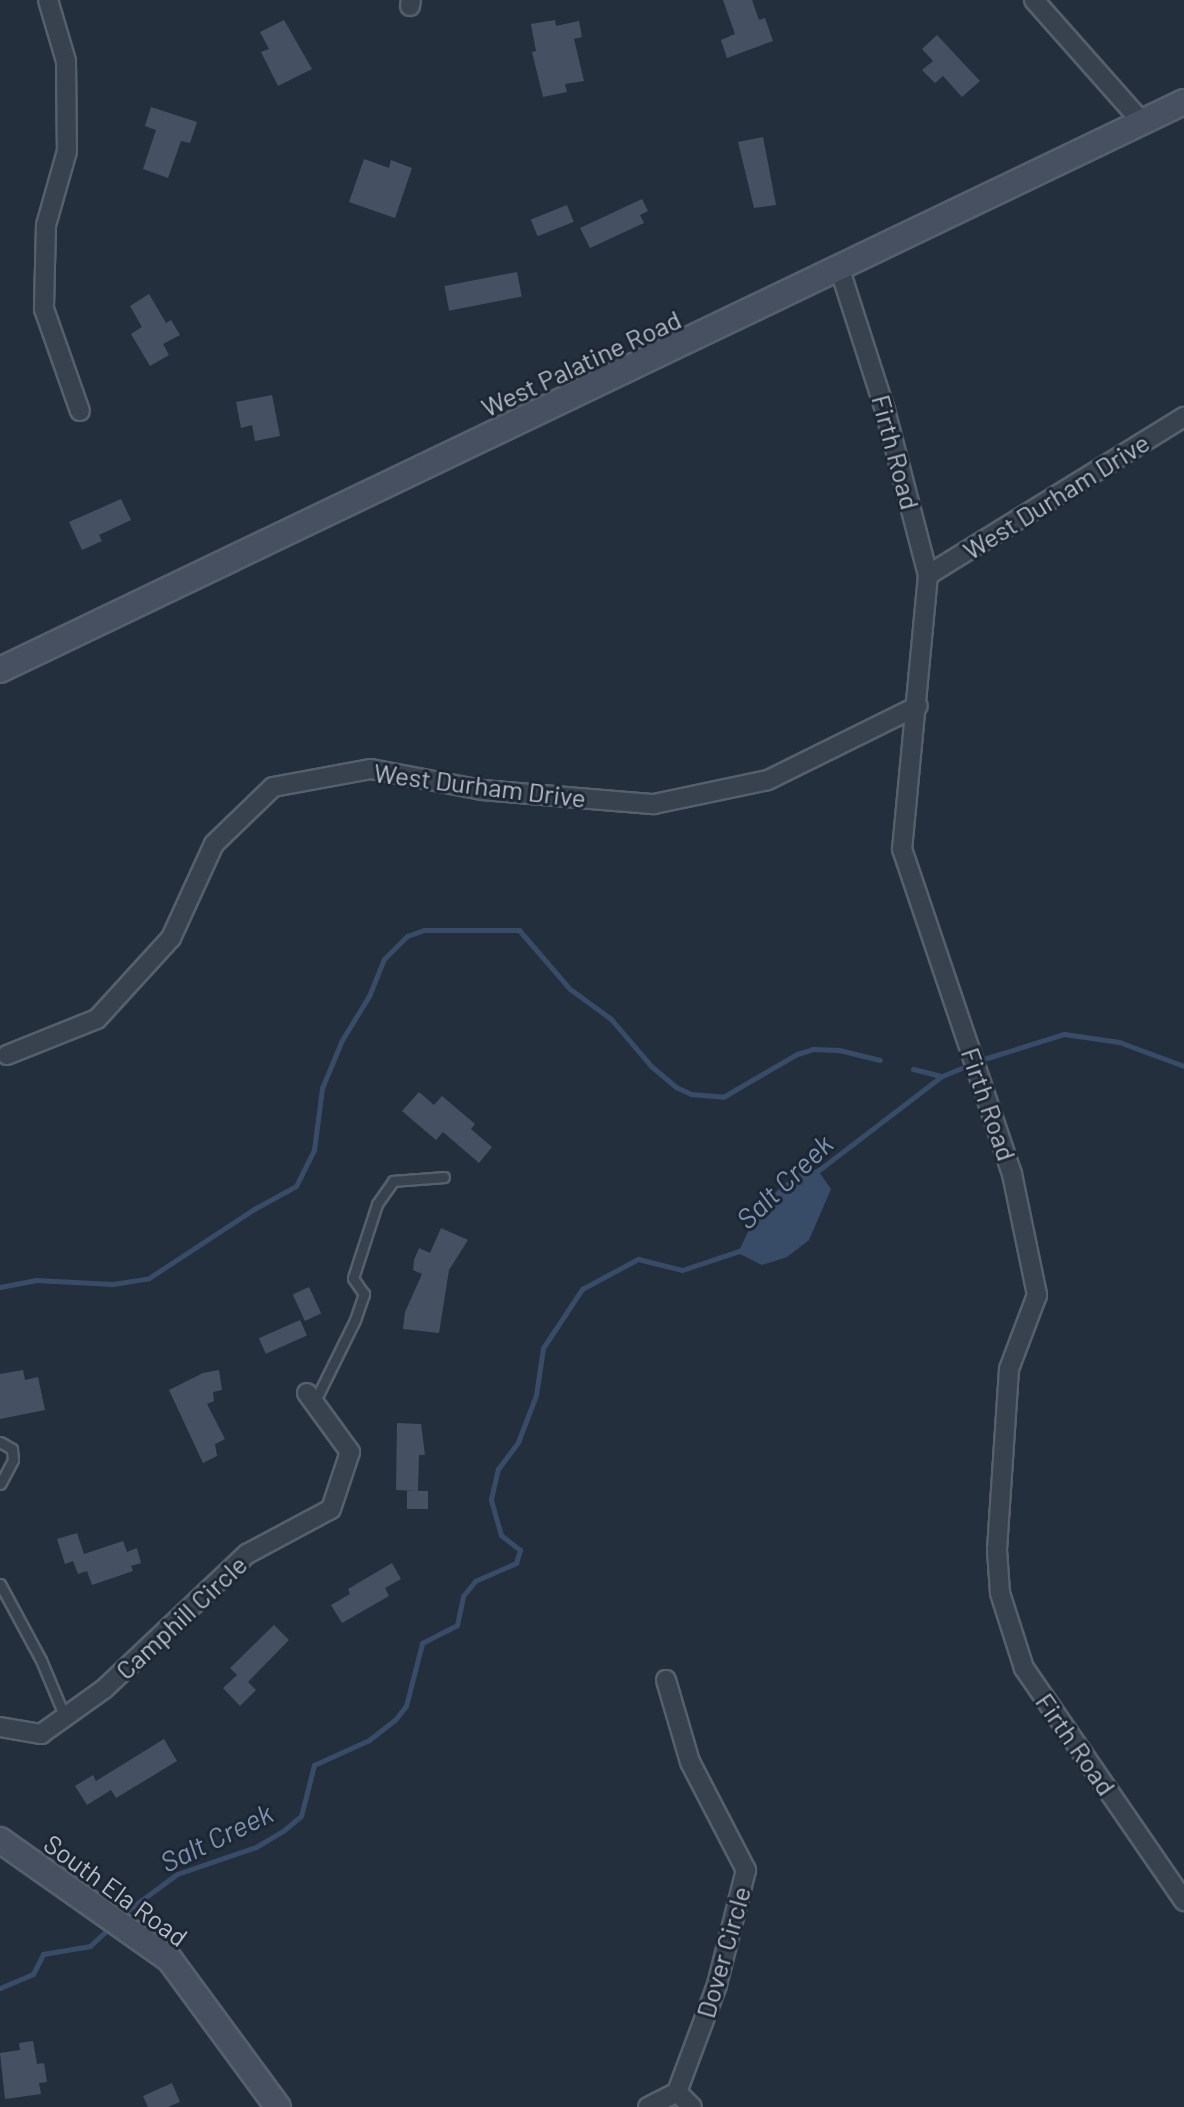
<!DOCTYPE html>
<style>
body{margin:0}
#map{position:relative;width:1184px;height:2107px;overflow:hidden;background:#242f3e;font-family:Barlow,sans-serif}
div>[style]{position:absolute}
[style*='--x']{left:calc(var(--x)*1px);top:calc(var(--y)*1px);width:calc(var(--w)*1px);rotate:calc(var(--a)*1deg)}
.water>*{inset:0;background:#394c67}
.stream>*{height:5px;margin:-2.5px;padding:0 2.5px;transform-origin:2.5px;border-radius:2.5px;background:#394c67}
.building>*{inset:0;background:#455162;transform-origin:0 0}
.roads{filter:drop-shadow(2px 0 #565f6c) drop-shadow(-2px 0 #565f6c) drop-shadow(0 2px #565f6c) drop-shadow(0 -2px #565f6c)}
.lane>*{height:9px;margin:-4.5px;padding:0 4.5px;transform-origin:4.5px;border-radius:4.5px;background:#38414e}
.street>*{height:18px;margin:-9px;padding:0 9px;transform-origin:9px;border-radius:9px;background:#38414e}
.secondary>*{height:24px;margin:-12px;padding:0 12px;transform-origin:12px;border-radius:12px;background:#465061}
span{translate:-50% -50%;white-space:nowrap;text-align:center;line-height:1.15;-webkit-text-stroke:6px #1d2633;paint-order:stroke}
.street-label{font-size:26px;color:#b4bcc9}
.water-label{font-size:28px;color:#7c92b1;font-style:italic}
</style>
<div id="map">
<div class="water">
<i style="clip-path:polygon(817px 1169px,831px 1189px,809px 1240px,787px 1257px,762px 1265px,738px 1253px,753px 1221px,776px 1192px,795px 1174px)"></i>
</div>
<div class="stream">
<i style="--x:987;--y:1058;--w:81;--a:-17.3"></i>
<i style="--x:1064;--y:1034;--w:56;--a:8.3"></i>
<i style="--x:1119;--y:1042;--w:69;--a:20.3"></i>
<i style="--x:913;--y:1069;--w:29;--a:14"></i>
<i style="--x:815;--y:1173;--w:160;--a:-37.4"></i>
<i style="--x:942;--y:1076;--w:22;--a:-22"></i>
<i style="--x:0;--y:1287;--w:37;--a:-11"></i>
<i style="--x:36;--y:1280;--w:77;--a:3"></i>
<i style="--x:113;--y:1284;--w:36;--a:-9"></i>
<i style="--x:149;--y:1278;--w:126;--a:-33.3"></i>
<i style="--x:254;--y:1209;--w:48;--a:-28.7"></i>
<i style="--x:296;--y:1186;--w:40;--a:-63.4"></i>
<i style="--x:314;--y:1150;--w:63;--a:-82.6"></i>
<i style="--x:322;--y:1088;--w:52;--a:-67.4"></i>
<i style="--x:342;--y:1040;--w:52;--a:-58.5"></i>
<i style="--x:369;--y:996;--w:40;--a:-68"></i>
<i style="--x:384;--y:959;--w:33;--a:-45"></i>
<i style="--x:407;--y:936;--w:18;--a:-19"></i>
<i style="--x:424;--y:930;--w:95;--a:0"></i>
<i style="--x:519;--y:930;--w:78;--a:49.2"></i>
<i style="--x:570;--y:989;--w:51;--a:36.2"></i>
<i style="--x:611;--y:1019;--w:62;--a:49.6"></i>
<i style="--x:651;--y:1066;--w:33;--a:40"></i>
<i style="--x:676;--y:1087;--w:17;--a:25"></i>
<i style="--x:691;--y:1094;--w:32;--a:5"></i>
<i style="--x:723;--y:1097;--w:86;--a:-30.2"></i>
<i style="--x:797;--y:1054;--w:17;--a:-17"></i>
<i style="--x:813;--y:1049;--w:26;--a:2"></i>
<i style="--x:839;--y:1050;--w:42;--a:13.7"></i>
<i style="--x:127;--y:1911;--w:62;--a:-36.5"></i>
<i style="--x:177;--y:1874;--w:83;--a:-18.9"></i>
<i style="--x:256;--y:1847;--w:31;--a:-31"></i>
<i style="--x:283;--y:1831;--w:23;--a:-40"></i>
<i style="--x:301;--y:1816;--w:53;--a:-75.7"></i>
<i style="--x:314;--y:1765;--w:60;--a:-24.4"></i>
<i style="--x:369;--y:1740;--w:33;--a:-38"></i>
<i style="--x:395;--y:1720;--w:18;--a:-52"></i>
<i style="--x:406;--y:1706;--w:65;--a:-75.7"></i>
<i style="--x:422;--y:1643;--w:39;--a:-27"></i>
<i style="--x:457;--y:1625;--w:30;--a:-78"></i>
<i style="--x:463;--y:1596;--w:19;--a:-51"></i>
<i style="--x:475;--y:1581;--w:45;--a:-23.7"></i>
<i style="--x:516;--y:1563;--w:14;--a:-73"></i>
<i style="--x:520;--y:1550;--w:24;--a:-142"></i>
<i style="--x:501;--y:1535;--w:37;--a:-106"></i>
<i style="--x:491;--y:1499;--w:31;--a:-77"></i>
<i style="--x:498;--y:1469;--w:34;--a:-53"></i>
<i style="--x:518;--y:1442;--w:50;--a:-69"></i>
<i style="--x:536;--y:1395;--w:48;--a:-81.5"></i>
<i style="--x:543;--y:1348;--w:71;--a:-56.5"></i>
<i style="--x:582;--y:1289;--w:64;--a:-28.2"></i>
<i style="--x:638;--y:1259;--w:45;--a:14"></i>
<i style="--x:682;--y:1270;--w:63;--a:-18.4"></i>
<i style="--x:0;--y:1988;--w:36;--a:-23"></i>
<i style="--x:33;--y:1974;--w:22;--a:-63"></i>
<i style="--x:43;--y:1954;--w:48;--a:-9.7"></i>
<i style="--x:90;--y:1946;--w:21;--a:-43"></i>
</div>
<div class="building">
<i style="clip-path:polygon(723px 0,752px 0,759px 20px,765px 18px,773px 41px,727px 58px,721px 40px,735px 34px)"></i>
<i style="clip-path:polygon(284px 20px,312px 69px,278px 86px,261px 52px,269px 49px,260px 32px)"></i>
<i style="clip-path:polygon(555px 20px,556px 26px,579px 21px,582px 37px,574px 39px,584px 81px,565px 84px,567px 92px,543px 97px,532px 52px,536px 51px,531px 24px)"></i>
<i style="clip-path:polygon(937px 35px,980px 81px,962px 97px,943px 76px,935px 83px,922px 70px,933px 61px,922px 49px)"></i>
<i style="clip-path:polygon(151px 107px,197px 122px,190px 143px,181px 141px,168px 178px,143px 169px,156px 130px,145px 126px)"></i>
<i style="clip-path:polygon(763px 137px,776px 205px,754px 208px,738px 142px)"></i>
<i style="clip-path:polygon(364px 159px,389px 168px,391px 160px,412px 168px,395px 218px,349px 202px)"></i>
<i style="clip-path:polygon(642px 199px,648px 211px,640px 215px,644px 223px,590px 248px,580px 228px)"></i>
<i style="left:567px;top:205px;width:18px;height:39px;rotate:68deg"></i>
<i style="left:517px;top:272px;width:25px;height:74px;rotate:79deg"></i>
<i style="clip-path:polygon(149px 294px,166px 323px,171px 320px,180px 335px,163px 344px,169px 355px,150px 366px,131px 334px,142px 327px,130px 306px)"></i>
<i style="clip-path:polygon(272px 395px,280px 436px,255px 441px,252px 425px,241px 428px,236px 402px)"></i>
<i style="clip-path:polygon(121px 499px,131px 520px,99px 535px,102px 541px,82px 550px,69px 522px)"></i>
<i style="clip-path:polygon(419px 1092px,434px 1105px,442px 1096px,475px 1124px,471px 1129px,492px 1147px,479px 1163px,443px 1132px,436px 1140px,402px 1111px)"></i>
<i style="clip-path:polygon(441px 1228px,468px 1240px,449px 1270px,439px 1333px,403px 1329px,405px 1312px,422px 1274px,413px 1270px,414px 1260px,419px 1248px,430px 1253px)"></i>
<i style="left:309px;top:1287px;width:29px;height:18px;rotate:65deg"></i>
<i style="left:300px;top:1320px;width:17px;height:45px;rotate:66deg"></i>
<i style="clip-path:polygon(23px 1370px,25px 1380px,38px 1377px,45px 1410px,0 1419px,0 1374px)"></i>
<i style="clip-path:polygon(219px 1370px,222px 1390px,213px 1392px,214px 1401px,207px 1404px,225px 1439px,215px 1444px,217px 1456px,203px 1463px,169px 1390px,203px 1373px)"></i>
<i style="clip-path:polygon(397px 1423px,421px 1424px,425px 1455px,419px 1455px,418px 1491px,396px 1490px)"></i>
<i style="left:407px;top:1491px;width:21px;height:18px"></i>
<i style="clip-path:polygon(77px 1533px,84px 1554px,123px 1541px,127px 1552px,137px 1548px,141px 1563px,131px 1566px,133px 1571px,92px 1585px,87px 1571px,78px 1574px,73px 1561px,65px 1564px,57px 1539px)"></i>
<i style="clip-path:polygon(392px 1563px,401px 1579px,385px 1588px,389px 1596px,342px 1623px,331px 1605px,350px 1594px,348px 1589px)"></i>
<i style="clip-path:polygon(274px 1625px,289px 1640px,248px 1682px,256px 1690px,240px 1706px,223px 1688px,237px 1675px,230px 1668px)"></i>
<i style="clip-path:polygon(164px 1739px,177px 1761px,116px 1798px,111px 1790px,87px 1805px,75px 1786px,93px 1775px,96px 1781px)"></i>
<i style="clip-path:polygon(33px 2041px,37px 2064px,44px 2063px,47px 2082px,39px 2083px,41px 2094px,5px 2099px,0 2053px,20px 2050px,19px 2043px)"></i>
<i style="clip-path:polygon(172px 2083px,180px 2102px,168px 2107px,148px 2107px,143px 2096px)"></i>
</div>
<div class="roads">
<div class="lane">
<i style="--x:314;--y:1403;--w:93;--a:-63.7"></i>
<i style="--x:355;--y:1320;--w:28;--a:-71"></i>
<i style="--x:364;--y:1294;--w:19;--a:-125"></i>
<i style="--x:353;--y:1278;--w:78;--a:-72"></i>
<i style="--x:377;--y:1204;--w:28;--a:-55"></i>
<i style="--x:393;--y:1181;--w:51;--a:-4.5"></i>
<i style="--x:0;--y:1442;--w:14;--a:30"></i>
<i style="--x:12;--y:1449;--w:11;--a:85"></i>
<i style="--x:13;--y:1460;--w:27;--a:118"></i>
<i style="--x:0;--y:1584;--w:86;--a:61.7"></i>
<i style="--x:41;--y:1660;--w:62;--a:67.2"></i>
</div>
<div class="street">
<i style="--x:48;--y:0;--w:64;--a:73.6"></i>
<i style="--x:66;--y:61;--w:90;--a:89.4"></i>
<i style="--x:67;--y:151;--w:77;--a:105.8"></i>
<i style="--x:46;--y:225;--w:84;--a:91.4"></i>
<i style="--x:44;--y:309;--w:108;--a:70.6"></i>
<i style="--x:1034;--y:0;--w:163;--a:48.5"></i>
<i style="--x:410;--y:6;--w:6;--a:-81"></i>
<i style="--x:840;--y:270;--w:147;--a:72.2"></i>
<i style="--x:885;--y:410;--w:171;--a:75.4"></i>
<i style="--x:928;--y:575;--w:275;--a:95.4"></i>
<i style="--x:902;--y:849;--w:343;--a:71.3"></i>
<i style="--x:1012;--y:1174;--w:124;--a:78.3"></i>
<i style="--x:1037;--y:1295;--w:79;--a:110.7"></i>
<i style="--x:1009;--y:1369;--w:181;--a:93.8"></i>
<i style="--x:997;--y:1550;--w:43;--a:86"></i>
<i style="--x:1000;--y:1593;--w:79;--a:72.3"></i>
<i style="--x:1024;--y:1668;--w:283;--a:55.5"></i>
<i style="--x:928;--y:575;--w:301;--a:-31.7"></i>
<i style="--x:7;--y:1055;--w:97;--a:-21.8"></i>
<i style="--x:97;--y:1019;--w:110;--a:-47.6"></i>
<i style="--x:171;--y:938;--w:103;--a:-65.4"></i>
<i style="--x:214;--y:844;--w:82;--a:-44"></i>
<i style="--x:273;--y:787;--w:100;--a:-10.4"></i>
<i style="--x:371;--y:769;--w:113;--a:10.7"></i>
<i style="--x:482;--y:790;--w:173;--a:4.7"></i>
<i style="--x:654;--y:804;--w:116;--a:-11.9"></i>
<i style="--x:768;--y:780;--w:167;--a:-26.3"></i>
<i style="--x:666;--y:1680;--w:85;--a:73.7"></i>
<i style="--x:690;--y:1762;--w:122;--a:62.6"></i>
<i style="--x:746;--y:1870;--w:119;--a:104.2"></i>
<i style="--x:717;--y:1985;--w:114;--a:110.5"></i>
<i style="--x:0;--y:1727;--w:42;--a:9.7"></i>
<i style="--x:41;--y:1734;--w:77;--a:-35.5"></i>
<i style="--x:104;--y:1689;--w:197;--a:-43.4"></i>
<i style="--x:247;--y:1554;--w:95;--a:-28.2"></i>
<i style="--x:331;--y:1509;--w:60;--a:-71.6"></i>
<i style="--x:350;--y:1452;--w:73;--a:-126.1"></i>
<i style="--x:648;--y:2107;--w:33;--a:-27"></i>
<i style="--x:677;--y:2092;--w:21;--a:45"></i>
</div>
<div class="secondary">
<i style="--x:0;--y:670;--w:1313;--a:-25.63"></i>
<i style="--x:0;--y:1840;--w:208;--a:35.2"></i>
<i style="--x:170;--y:1960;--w:182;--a:53.7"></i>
</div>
</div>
<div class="street-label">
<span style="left:581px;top:363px;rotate:-25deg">West Palatine Road</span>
<span style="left:896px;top:452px;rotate:75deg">Firth Road</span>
<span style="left:1056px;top:496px;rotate:-32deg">West Durham Drive</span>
<span style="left:480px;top:785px;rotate:7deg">West Durham Drive</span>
<span style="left:989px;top:1104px;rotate:71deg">Firth Road</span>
<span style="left:181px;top:1617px;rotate:-43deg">Camphill Circle</span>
<span style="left:1076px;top:1744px;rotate:55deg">Firth Road</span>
<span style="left:116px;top:1890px;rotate:36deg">South Ela Road</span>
<span style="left:723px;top:1952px;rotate:-74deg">Dover Circle</span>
</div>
<div class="water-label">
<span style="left:784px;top:1181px;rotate:-44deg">Salt Creek</span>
<span style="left:216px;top:1837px;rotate:-26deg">Salt Creek</span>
</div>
</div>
